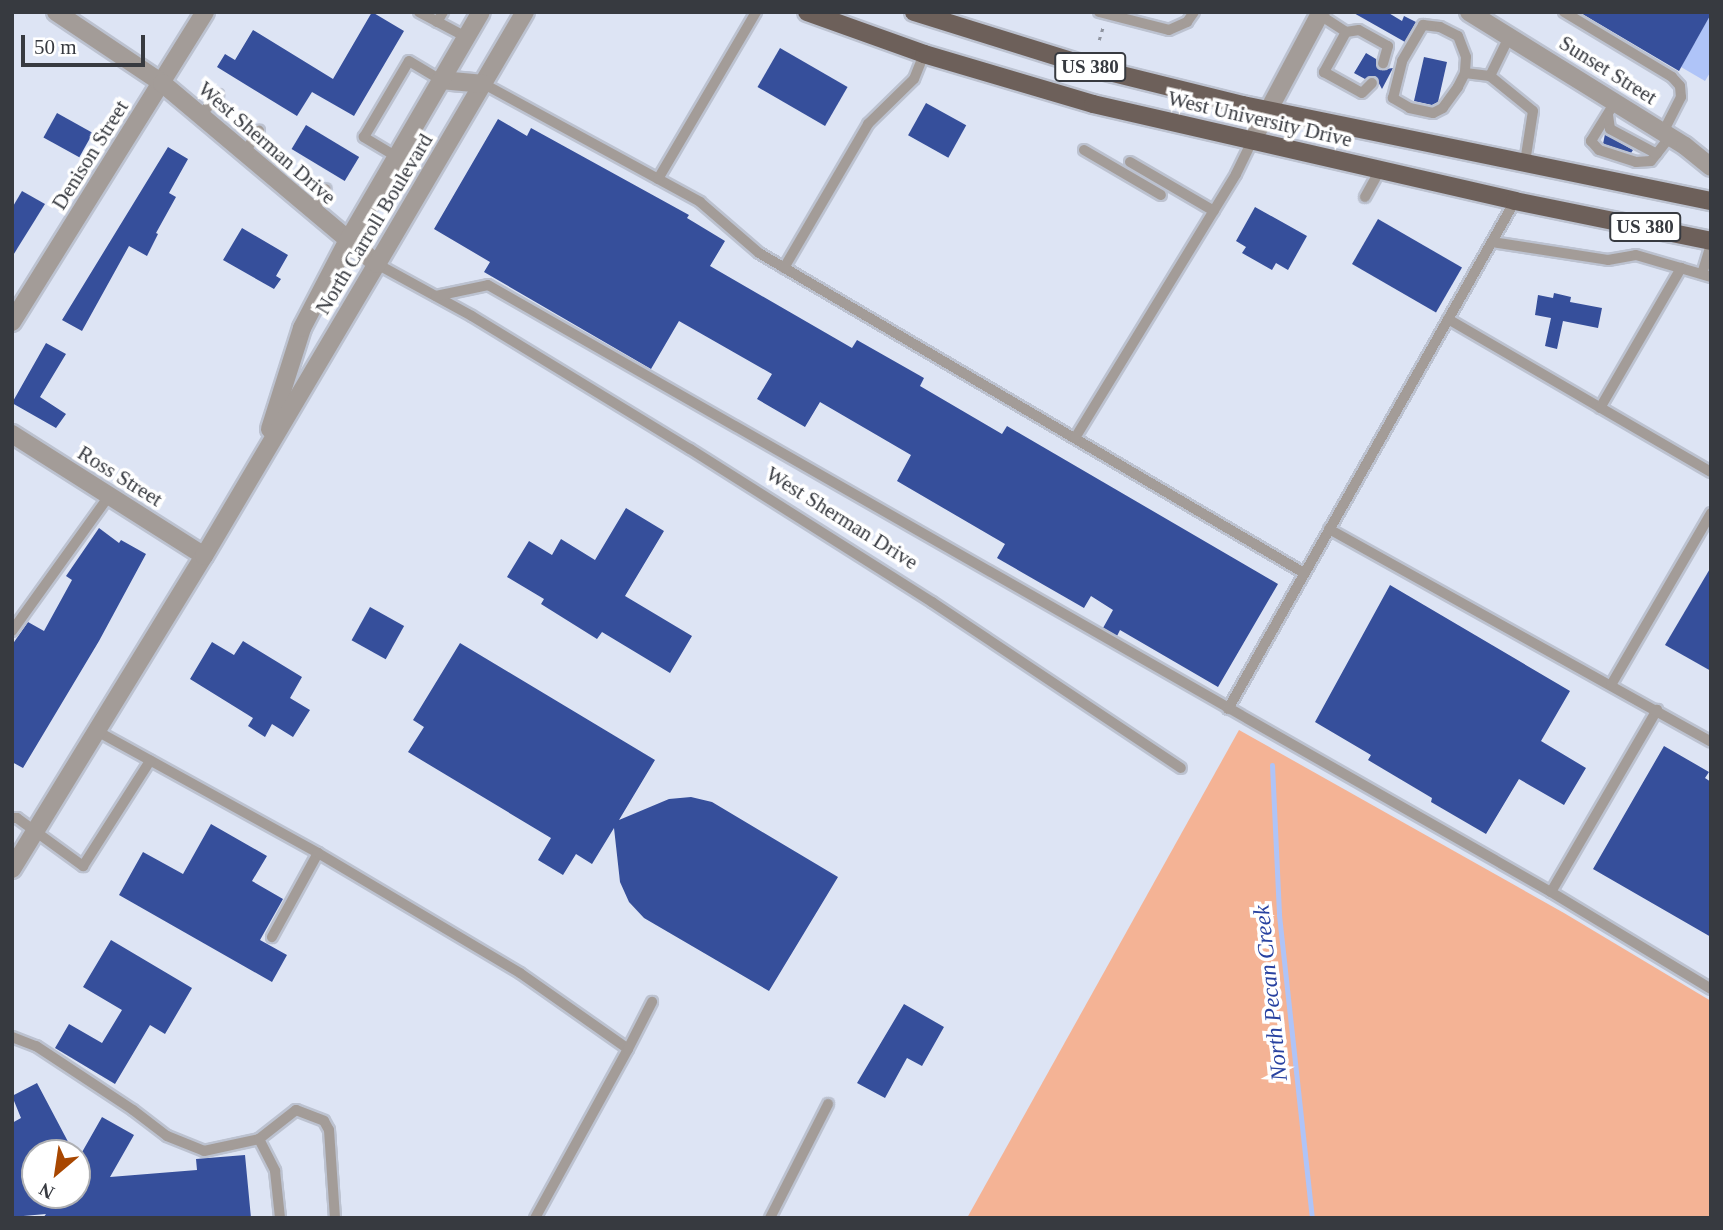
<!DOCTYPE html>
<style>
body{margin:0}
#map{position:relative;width:1723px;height:1230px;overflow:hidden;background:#dde4f4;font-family:"Times New Roman",serif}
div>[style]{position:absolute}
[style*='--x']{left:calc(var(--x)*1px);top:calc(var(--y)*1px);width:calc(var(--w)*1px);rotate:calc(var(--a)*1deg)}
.green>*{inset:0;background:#f4b395}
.water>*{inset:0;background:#afc4f8}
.stream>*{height:5px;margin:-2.5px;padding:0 2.5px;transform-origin:2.5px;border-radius:2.5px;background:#afc4f8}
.building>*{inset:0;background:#364f9b;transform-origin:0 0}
.path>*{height:2.5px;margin-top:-1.25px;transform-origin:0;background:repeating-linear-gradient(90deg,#8f94a0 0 3.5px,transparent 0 8.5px)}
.roads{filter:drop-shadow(2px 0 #bcc2d0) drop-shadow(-2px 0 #bcc2d0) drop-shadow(0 2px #bcc2d0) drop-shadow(0 -2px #bcc2d0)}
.service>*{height:10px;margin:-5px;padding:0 5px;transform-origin:5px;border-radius:5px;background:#a39c98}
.minor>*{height:18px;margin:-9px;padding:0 9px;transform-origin:9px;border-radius:9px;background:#a39c98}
.tertiary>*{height:18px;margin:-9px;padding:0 9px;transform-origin:9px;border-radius:9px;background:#a39c98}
.primary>*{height:18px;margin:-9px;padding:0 9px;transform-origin:9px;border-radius:9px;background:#6d605a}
span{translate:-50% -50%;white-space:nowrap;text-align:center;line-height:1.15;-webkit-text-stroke:7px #fff;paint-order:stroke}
.shield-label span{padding:2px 5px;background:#fff;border:2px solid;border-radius:5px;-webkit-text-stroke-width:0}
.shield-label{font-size:19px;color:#373a40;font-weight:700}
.street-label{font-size:21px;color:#373a40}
.water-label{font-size:23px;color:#2741a0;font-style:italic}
.frame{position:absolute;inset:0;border:14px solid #373a40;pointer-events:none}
.north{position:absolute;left:21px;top:1139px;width:70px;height:70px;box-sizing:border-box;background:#fff;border:2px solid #afb0b3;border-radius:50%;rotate:209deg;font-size:19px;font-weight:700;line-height:28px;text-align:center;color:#373a40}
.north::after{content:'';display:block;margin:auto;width:24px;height:32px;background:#a84701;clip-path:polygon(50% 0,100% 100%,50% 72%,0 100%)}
.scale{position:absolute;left:21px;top:35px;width:124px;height:32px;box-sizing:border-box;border:4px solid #373a40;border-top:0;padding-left:9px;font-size:21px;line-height:24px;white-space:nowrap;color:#373a40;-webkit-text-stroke:5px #fff;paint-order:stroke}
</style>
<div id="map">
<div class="green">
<i style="clip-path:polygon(1239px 730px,1564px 913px,1711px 1001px,1711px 1218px,967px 1218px)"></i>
</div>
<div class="water">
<i style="clip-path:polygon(1711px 14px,1711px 71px,1705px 81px,1681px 67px)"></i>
</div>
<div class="stream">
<i style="--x:1272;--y:765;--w:150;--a:87.3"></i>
<i style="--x:1279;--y:915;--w:305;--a:83.8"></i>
</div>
<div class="building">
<i style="clip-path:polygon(372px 12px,404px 31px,354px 116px,312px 92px,297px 116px,217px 67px,225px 54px,235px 60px,253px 30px,333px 79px)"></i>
<i style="clip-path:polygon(1352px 12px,1387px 12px,1402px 21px,1404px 16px,1416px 22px,1405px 42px)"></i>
<i style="clip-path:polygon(1579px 12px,1711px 12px,1711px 14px,1679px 71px)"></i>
<i style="left:780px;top:48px;width:78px;height:45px;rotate:30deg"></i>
<i style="clip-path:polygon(1366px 53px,1376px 59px,1376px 65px,1380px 70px,1393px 68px,1382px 89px,1375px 76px,1365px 79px,1354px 73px)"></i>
<i style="clip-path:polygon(1424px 57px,1447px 62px,1438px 102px,1432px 105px,1414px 101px)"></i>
<i style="left:926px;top:103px;width:46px;height:37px;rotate:29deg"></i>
<i style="left:57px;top:113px;width:41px;height:28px;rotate:29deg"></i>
<i style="clip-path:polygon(498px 119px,527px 136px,531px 128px,689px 215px,687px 218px,725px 241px,710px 266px,852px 348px,857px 340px,924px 378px,920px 386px,1002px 434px,1007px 426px,1278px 584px,1218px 687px,1120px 630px,1117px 636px,1103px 628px,1113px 610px,1091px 596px,1084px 608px,997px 558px,1005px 544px,897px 481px,911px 455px,820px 402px,805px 427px,757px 399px,772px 374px,679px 321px,651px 369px,484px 272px,490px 262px,434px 229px)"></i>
<i style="left:306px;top:125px;width:62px;height:28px;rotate:31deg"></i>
<i style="clip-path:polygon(1605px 134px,1633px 150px,1631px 153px,1603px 144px)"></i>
<i style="clip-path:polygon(168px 147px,188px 159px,169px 193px,176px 197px,156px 233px,158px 234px,147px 256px,129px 246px,82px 331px,62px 320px)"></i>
<i style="clip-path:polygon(22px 191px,45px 204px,12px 257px,12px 208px)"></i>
<i style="clip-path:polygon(1255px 207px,1307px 236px,1288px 270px,1276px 263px,1272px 270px,1242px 253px,1246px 247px,1236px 241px)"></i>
<i style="left:1378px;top:219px;width:97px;height:52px;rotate:30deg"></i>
<i style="clip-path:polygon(242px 228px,288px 255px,276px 276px,281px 279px,274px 289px,223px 260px)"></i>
<i style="clip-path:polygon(1554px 293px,1571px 297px,1570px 302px,1602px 308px,1598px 328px,1563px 321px,1557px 349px,1545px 346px,1551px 318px,1535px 315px,1538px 295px,1553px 298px)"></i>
<i style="clip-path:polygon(46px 343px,66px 354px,40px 397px,66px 414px,56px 428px,12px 403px)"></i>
<i style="clip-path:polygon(626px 508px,664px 531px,625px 596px,692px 636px,670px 673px,602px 632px,597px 639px,541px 604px,544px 599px,507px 577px,529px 541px,552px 555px,561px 539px,595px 560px)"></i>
<i style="clip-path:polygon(99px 528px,119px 543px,121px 540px,146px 554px,99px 641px,23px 768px,12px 762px,12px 645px,28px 622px,44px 631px,72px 580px,66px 576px)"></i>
<i style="clip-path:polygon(1711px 567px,1711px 671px,1665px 645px)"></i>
<i style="clip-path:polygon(1390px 585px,1570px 691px,1541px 741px,1586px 768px,1564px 805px,1519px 779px,1486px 834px,1431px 802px,1432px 798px,1368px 760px,1371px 755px,1315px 722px)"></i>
<i style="left:370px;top:607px;width:39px;height:38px;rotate:29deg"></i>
<i style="clip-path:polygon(243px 641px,302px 677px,290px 698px,310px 710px,293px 737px,272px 724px,265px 737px,248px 726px,253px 718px,190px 679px,212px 642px,234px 655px)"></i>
<i style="clip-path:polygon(460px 643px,655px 760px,619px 820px,669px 799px,691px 797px,712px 802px,838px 877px,769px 991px,644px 918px,629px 902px,620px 882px,614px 828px,592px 864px,576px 854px,563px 875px,538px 860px,551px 838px,408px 752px,424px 727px,413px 720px)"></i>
<i style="clip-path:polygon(1664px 746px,1709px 772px,1705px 778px,1711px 782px,1711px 937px,1593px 869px)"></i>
<i style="clip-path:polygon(211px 824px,267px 856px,252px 881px,283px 899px,260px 940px,287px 955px,272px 982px,119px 895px,143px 852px,183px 874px)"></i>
<i style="clip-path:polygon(111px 940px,192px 988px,165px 1034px,150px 1025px,115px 1084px,55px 1048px,69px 1024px,102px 1043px,122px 1010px,83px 987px)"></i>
<i style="clip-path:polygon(904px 1004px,944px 1027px,922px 1066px,907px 1058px,885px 1098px,857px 1083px)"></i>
<i style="clip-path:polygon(37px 1083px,74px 1153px,35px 1153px,35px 1195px,77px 1195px,77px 1161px,102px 1117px,134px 1135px,110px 1177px,197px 1170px,196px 1159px,245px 1155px,251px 1218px,43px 1218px,46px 1214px,12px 1217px,12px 1123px,21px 1118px,12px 1096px)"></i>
</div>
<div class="path">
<i style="--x:1099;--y:40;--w:14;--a:-73"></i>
</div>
<div class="roads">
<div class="service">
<i style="--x:419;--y:12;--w:53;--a:28"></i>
<i style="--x:1099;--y:12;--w:72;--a:14.4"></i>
<i style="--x:1169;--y:30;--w:20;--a:-24"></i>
<i style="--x:1187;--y:22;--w:12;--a:-55"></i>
<i style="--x:1564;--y:12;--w:126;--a:31"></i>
<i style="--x:1672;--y:77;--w:12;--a:48"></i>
<i style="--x:1680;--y:86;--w:11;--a:85"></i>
<i style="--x:1681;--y:97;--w:39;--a:117"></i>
<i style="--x:1320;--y:15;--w:31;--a:33"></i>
<i style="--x:1346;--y:32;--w:13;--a:-9"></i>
<i style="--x:1359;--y:30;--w:33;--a:29"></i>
<i style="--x:1388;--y:46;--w:18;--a:106"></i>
<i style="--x:437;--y:22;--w:12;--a:-59"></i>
<i style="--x:1423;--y:25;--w:17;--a:7"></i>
<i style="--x:1440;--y:27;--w:20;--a:27"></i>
<i style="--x:1458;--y:36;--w:22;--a:69"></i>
<i style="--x:1466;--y:57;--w:16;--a:94"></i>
<i style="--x:1465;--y:73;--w:16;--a:117"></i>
<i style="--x:1458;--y:87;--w:26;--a:126"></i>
<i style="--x:1443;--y:108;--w:11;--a:153"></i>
<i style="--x:1433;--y:113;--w:24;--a:-168"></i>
<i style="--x:1410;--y:108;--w:20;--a:-150"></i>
<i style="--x:1393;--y:98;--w:38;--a:-76"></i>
<i style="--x:1402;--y:61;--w:42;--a:-59.7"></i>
<i style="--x:1346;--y:32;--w:46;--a:118.8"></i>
<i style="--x:1324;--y:72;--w:43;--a:28.9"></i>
<i style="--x:1362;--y:93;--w:14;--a:-45"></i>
<i style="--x:1510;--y:35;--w:46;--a:116"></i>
<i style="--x:1490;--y:76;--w:55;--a:39.1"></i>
<i style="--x:1533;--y:111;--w:52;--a:98.9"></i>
<i style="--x:1465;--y:73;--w:25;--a:7"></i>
<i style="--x:484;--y:84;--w:246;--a:28.6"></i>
<i style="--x:700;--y:202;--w:78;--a:40.8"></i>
<i style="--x:759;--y:253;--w:632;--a:30.42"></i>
<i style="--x:1615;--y:102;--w:46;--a:121.6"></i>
<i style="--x:1591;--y:141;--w:12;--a:48"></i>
<i style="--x:1599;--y:150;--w:39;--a:18"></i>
<i style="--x:1636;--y:162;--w:15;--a:-4"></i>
<i style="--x:1651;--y:161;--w:31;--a:-52"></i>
<i style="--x:1608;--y:115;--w:14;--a:82"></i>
<i style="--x:1610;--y:129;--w:53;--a:28"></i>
<i style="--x:200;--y:116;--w:28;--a:-49"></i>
<i style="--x:1084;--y:150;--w:89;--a:30.3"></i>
<i style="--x:244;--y:153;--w:27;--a:-56"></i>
<i style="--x:397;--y:157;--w:39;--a:-149"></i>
<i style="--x:364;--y:137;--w:88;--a:-59.4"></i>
<i style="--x:409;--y:61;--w:37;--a:31"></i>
<i style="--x:1130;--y:162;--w:97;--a:30.3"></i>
<i style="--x:658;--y:179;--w:194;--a:-59.6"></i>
<i style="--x:1365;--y:197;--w:31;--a:-61"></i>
<i style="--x:313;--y:212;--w:26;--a:-61"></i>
<i style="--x:1492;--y:242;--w:117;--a:8.8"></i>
<i style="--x:1608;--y:260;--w:28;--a:-10"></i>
<i style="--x:1636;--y:255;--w:78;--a:16.3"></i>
<i style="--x:377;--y:264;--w:108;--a:28.7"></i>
<i style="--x:472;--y:316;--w:255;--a:31.4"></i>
<i style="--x:690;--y:449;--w:286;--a:32.3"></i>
<i style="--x:932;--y:602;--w:299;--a:33.7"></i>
<i style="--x:784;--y:268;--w:167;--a:-59.7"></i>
<i style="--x:868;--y:124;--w:64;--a:-44.4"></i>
<i style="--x:914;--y:79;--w:27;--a:-68"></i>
<i style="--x:1702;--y:274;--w:30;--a:-73"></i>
<i style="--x:436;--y:296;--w:53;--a:-11.9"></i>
<i style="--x:488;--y:285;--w:1224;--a:29.73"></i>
<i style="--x:1551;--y:892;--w:211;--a:-59.8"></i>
<i style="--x:1448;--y:319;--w:304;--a:30.2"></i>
<i style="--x:1600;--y:408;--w:162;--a:-59.9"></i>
<i style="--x:1075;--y:438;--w:309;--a:-58.6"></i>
<i style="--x:1236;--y:174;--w:37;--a:-64"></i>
<i style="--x:1329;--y:529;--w:437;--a:29.1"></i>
<i style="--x:12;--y:631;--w:166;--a:-54.3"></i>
<i style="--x:1611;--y:685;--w:199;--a:-59.8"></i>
<i style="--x:1228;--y:709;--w:583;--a:-60.54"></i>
<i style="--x:97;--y:731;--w:252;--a:28.9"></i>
<i style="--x:318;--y:853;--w:96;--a:118.7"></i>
<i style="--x:12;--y:818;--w:5;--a:0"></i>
<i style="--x:17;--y:818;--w:82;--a:36"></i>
<i style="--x:83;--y:866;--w:125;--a:-57.5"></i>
<i style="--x:318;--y:853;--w:235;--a:30.7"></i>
<i style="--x:520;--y:973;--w:132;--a:35.1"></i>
<i style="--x:628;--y:1049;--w:193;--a:118.8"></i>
<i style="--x:1551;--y:892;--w:187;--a:31.2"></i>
<i style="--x:12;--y:1037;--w:26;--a:21"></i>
<i style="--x:36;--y:1046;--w:116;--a:33.4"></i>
<i style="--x:133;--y:1110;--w:43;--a:37.4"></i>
<i style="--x:167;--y:1136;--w:40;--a:22"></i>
<i style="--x:204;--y:1151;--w:56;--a:-12.3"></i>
<i style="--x:259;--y:1139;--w:47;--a:-38.1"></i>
<i style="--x:296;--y:1110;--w:30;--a:21"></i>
<i style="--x:324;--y:1121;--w:10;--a:61"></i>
<i style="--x:329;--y:1130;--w:88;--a:86.1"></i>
<i style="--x:628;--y:1049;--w:53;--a:-62.9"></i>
<i style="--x:259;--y:1139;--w:36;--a:63"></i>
<i style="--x:275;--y:1171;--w:47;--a:83.9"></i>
<i style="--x:770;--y:1218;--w:128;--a:-63"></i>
</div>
<div class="minor">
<i style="--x:1469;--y:12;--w:254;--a:31.8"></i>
<i style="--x:1685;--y:146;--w:33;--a:39"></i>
<i style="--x:1252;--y:141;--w:146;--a:-61.9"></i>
<i style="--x:12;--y:322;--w:365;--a:-58.1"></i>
<i style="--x:270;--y:429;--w:106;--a:-72.4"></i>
<i style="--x:302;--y:328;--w:97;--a:-62.4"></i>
<i style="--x:12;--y:434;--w:227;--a:32.4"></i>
<i style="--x:12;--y:869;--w:367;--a:-58.5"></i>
<i style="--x:204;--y:556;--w:339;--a:-59.4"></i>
</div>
<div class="tertiary">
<i style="--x:56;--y:12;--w:128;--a:33.8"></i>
<i style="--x:162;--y:83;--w:281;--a:40.1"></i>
<i style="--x:377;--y:264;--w:292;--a:-59.6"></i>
<i style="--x:441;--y:80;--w:43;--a:5.3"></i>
<i style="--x:347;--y:242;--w:266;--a:-59.8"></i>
</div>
<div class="primary">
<i style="--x:807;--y:12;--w:124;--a:19.7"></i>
<i style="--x:924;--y:54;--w:176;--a:16.5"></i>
<i style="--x:1093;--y:104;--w:433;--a:12.9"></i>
<i style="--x:1515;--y:201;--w:200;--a:11.5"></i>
<i style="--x:914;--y:12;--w:192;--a:17.3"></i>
<i style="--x:1097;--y:69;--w:150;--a:13.9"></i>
<i style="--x:1243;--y:105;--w:478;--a:11.6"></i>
</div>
</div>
<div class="shield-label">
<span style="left:1090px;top:67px">US 380</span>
<span style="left:1645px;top:227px">US 380</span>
</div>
<div class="street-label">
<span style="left:1608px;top:70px;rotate:32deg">Sunset Street</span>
<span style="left:1260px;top:119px;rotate:13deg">West University Drive</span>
<span style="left:267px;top:143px;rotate:41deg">West Sherman Drive</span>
<span style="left:90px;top:155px;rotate:-58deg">Denison Street</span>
<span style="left:374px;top:224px;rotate:-59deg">North Carroll Boulevard</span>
<span style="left:120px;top:476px;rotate:32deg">Ross Street</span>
<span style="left:842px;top:518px;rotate:32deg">West Sherman Drive</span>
</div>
<div class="water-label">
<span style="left:1271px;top:993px;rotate:-96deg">North Pecan Creek</span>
</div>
<div class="frame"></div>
<div class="north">N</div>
<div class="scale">50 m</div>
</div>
